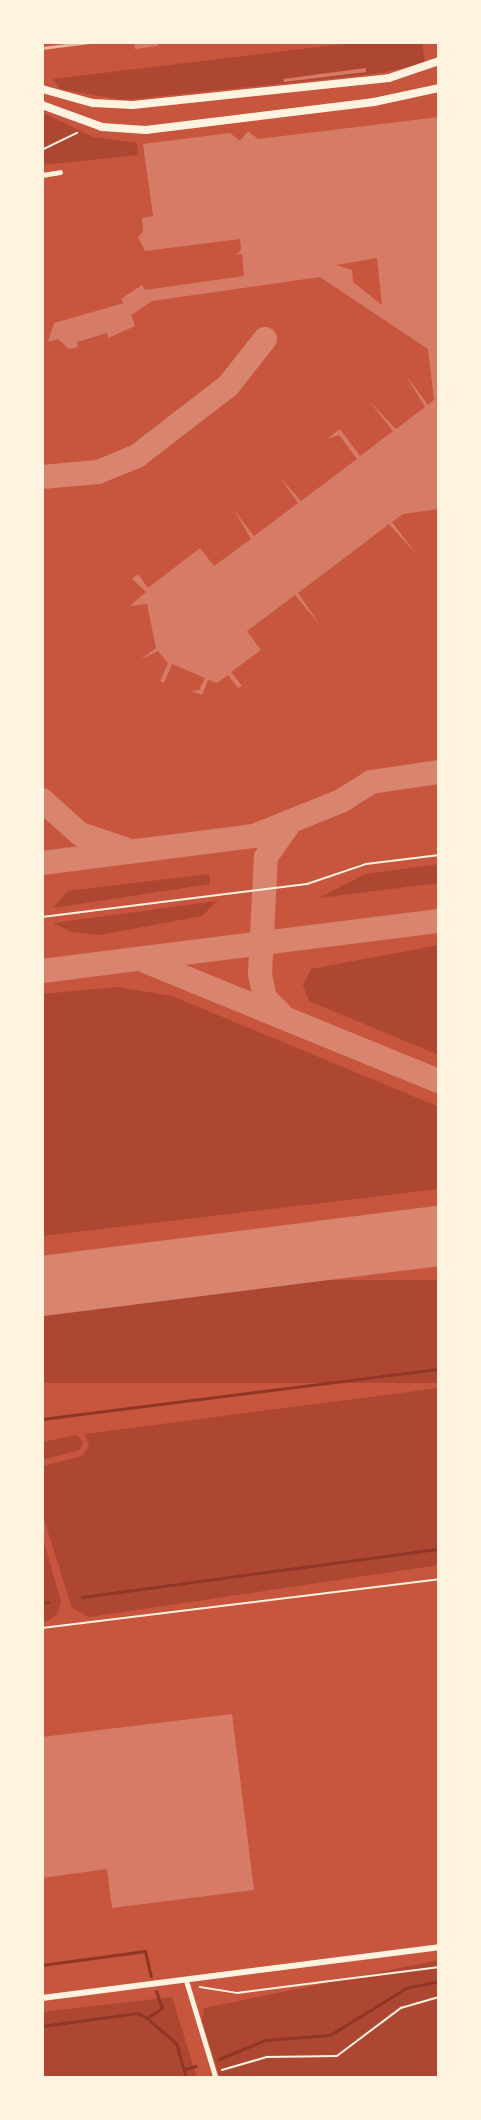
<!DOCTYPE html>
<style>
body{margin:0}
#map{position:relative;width:481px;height:2120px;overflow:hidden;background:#c8553d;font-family:"Archivo Narrow",sans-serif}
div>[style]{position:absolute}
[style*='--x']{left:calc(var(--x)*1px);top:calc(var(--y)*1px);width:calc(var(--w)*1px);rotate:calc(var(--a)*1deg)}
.green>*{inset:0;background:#ae4732;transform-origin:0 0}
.stream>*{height:3px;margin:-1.5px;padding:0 1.5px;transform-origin:1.5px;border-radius:1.5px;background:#8f3625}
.taxiway>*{height:24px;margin:-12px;padding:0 12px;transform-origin:12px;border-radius:12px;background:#d8846e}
.runway>*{height:60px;margin:-30px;padding:0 30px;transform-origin:30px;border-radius:30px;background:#d8846e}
.building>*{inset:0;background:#d67c66}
.path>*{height:1.5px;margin:-0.75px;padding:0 0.75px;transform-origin:0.75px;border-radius:0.75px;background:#fff3e0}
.service>*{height:2px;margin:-1px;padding:0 1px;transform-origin:1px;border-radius:1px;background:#fff3e0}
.minor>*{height:4.5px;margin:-2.25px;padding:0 2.25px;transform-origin:2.25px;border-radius:2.25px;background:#fff3e0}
.tertiary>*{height:6px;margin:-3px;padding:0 3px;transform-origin:3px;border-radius:3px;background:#fff3e0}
.primary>*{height:8px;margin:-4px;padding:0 4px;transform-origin:4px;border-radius:4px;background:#fff3e0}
.rail>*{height:3px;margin:-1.5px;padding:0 1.5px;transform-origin:1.5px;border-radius:1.5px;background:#e9b49f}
span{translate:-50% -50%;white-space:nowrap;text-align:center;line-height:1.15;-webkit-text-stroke:5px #fff3e0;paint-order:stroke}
.frame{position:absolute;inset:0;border:44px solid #fff3e0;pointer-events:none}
</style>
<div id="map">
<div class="green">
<i style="clip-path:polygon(360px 42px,422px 42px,425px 63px,382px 73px,124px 100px,60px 89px,53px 79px)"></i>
<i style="clip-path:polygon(42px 112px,93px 137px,137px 143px,138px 155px,42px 165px)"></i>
<i style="clip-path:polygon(439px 864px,439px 883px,319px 898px,365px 874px)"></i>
<i style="clip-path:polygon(209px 874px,210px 884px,53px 908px,68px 891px)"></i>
<i style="clip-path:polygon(217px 901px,202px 916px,99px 935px,72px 932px,53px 923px)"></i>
<i style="clip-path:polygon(439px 945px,439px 1055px,309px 1001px,303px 985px,311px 969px)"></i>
<i style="clip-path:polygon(116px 987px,172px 996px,439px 1107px,439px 1189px,42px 1236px,42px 994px)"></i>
<i style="left:439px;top:1280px;width:103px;height:400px;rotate:90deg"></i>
<i style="clip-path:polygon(439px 1388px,439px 1565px,89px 1617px,72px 1608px,42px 1513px,42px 1466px,82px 1456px,89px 1446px,85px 1434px)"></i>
<i style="clip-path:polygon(76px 1435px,83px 1442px,80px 1450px,42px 1460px,42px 1442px)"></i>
<i style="clip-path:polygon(42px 1535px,61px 1602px,57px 1615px,42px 1624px)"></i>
<i style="clip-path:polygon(439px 1960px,439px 2078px,220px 2078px,202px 2021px,204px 2008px)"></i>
<i style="clip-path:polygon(172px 1997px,197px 2078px,42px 2078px,42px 2012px)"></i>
</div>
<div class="stream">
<i style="--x:42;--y:1419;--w:400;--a:-7.2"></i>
<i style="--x:82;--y:1597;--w:360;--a:-7.7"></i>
<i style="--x:42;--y:1603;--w:6;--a:-9"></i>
<i style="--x:42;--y:1965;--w:104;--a:-7.7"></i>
<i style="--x:145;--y:1951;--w:26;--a:77"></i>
<i style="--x:156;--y:1991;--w:18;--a:71"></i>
<i style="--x:162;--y:2008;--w:18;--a:146"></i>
<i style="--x:147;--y:2018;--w:38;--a:41"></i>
<i style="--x:176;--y:2043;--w:36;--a:74"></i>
<i style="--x:42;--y:2026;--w:96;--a:-7.8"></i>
<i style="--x:137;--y:2013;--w:11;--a:27"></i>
<i style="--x:219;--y:2059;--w:50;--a:-22.4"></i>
<i style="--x:265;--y:2040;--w:65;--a:-4.4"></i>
<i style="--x:330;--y:2035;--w:89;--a:-31.7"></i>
<i style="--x:406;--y:1988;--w:34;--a:-12"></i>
<i style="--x:184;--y:2069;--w:12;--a:-14"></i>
</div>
<div class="taxiway">
<i style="--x:42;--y:477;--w:56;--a:-5.1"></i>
<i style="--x:98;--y:472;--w:42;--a:-22.3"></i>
<i style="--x:137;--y:456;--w:115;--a:-37.6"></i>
<i style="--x:228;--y:386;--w:60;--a:-51.8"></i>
<i style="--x:42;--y:800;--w:51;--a:41.8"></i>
<i style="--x:80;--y:834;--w:47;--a:18.4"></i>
<i style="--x:42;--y:863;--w:214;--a:-7.3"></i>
<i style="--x:254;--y:836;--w:94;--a:-21.9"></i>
<i style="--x:341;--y:801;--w:36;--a:-32"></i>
<i style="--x:371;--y:782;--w:69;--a:-8.4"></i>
<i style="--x:147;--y:962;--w:315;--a:22.2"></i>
<i style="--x:42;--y:971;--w:400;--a:-7.2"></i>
<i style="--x:280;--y:1013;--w:21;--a:-135"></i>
<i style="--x:265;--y:998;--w:25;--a:-102"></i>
<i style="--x:260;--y:974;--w:117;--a:-87.1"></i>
<i style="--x:266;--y:857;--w:40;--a:-55.1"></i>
<i style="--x:348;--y:1248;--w:93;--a:-11.8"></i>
<i style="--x:42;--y:1269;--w:150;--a:-0.8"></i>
</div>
<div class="runway">
<i style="--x:42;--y:1286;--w:400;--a:-7.2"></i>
</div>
<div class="building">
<i style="clip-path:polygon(134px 42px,158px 42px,158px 46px,135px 49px)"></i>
<i style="clip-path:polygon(366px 68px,366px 72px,284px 82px,283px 79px)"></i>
<i style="clip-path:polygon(evenodd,439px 117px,439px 509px,403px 514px,392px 522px,417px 555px,389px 524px,384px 528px,298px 593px,320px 625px,295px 595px,247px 631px,261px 650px,231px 672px,242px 686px,238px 688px,228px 675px,217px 683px,208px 680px,202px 695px,191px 691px,199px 690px,205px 678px,172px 664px,164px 683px,160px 681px,168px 663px,158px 651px,140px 660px,156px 648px,147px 604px,130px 606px,146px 592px,132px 579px,138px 574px,148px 588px,200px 548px,214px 566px,251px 539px,234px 510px,254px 536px,298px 503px,279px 476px,301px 501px,357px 459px,339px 435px,327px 439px,340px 429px,360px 456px,393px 431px,369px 401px,396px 429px,425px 407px,405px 374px,428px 405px,434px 400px,428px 349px,320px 277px,152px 301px,131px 315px,135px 326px,108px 338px,107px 333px,77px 342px,78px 347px,69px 349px,58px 339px,48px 342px,54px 323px,124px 303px,121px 299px,142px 285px,145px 290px,244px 276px,242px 254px,236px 255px,241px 250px,240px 239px,145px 251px,138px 237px,143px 232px,142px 218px,153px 216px,143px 144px,230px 133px,240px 141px,248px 131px,258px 139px,439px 117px,377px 258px,382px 305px,353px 282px,352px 270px,336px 265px,377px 258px)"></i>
<i style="clip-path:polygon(232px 1714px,254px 1890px,112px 1908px,107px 1869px,42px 1878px,42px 1737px)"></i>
</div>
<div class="path">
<i style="--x:42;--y:150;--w:39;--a:-26"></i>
<i style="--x:200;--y:1987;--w:37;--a:9"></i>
<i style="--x:237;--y:1993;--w:204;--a:-7.3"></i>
<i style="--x:222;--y:2070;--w:47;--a:-16.1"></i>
<i style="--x:267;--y:2057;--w:70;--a:-0.8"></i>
<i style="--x:337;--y:2056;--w:80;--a:-36.9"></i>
<i style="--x:401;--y:2008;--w:40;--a:-16"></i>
</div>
<div class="service">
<i style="--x:42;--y:917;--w:267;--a:-7.1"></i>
<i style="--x:307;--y:884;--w:62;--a:-18.7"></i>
<i style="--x:366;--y:864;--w:74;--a:-7"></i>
<i style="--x:42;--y:1628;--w:400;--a:-7"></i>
</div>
<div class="minor">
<i style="--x:42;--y:175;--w:18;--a:-9"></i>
<i style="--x:186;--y:1979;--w:103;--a:73.1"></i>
</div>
<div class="tertiary">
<i style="--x:42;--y:1998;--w:400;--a:-7.3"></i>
</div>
<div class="primary">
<i style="--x:42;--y:89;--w:53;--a:15.4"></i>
<i style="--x:93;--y:103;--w:40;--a:2.9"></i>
<i style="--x:133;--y:105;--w:257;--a:-6"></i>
<i style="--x:389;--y:78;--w:53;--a:-18.8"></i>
<i style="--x:42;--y:105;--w:64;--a:20.1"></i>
<i style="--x:102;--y:127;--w:44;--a:3.9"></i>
<i style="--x:146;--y:130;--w:230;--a:-7"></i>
<i style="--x:374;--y:102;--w:66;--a:-12.2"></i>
</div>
<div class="rail">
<i style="--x:42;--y:48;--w:48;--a:-7.1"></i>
</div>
<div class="frame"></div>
</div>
